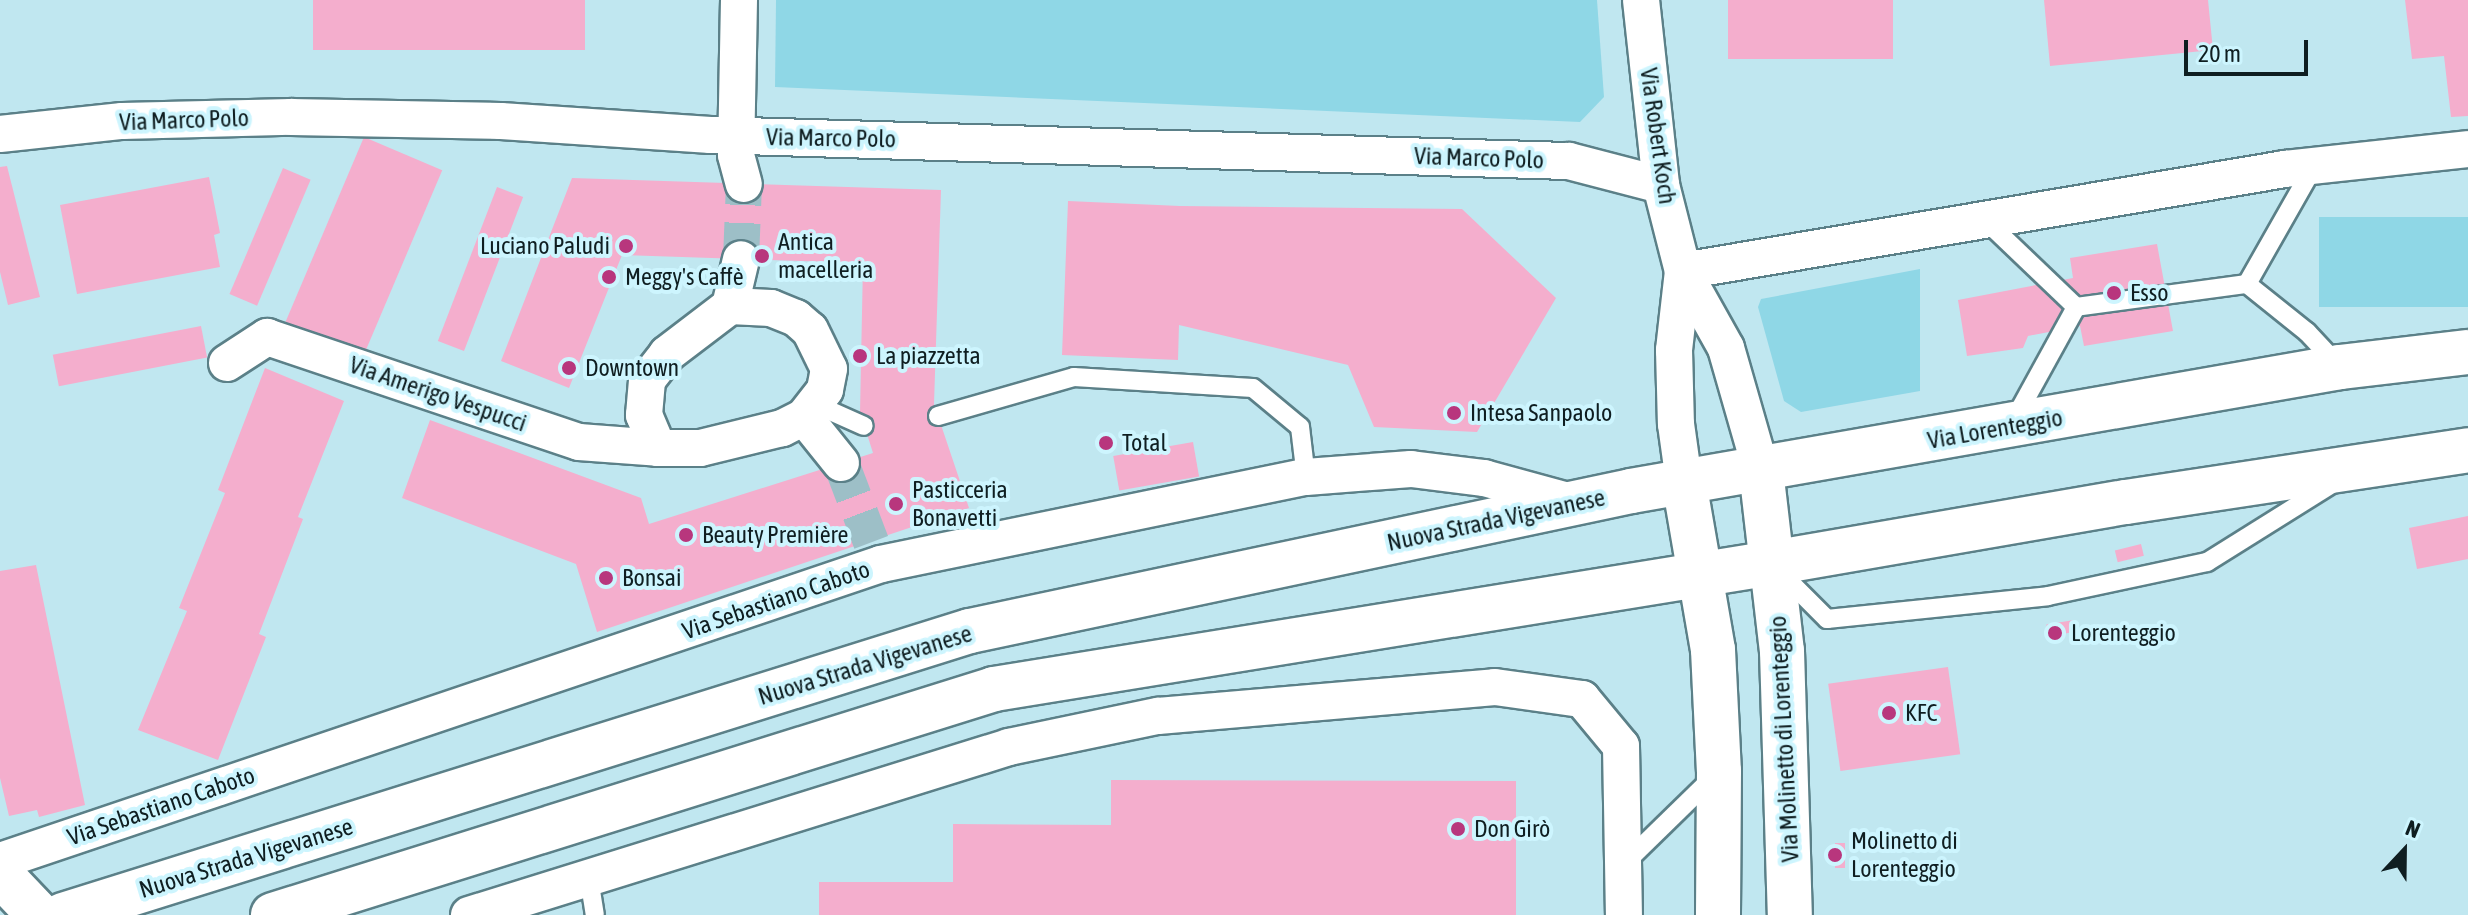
<!DOCTYPE html>
<meta charset="utf-8">
<style>
body{margin:0}
#map{position:relative;width:2468px;height:915px;overflow:hidden;background:#c0e7f0;font-family:"Asap Condensed",sans-serif}
div>[style]{position:absolute}
[style*='--x']{left:calc(var(--x)*1px);top:calc(var(--y)*1px);width:calc(var(--w)*1px);rotate:calc(var(--a)*1deg)}
.green>*{inset:0;background:#8fd7e6;transform-origin:0 0}
.building>*{inset:0;background:#f4aecd;transform-origin:0 0}
.street-tunnel>*{height:36px;margin-top:-18px;transform-origin:0;background:repeating-linear-gradient(90deg,#9dbfc7 0 36px,transparent 0 54px)}
.roads{filter:drop-shadow(2px 0 #5b8088) drop-shadow(-2px 0 #5b8088) drop-shadow(0 2px #5b8088) drop-shadow(0 -2px #5b8088)}
.lane>*{height:18px;margin:-9px;padding:0 9px;transform-origin:9px;border-radius:9px;background:#fff}
.street>*{height:36px;margin:-18px;padding:0 18px;transform-origin:18px;border-radius:18px;background:#fff}
.secondary>*{height:44px;margin:-22px;padding:0 22px;transform-origin:22px;border-radius:22px;background:#fff}
.primary>*{height:44px;margin:-22px;padding:0 22px;transform-origin:22px;border-radius:22px;background:#fff}
.dots>*{width:22px;height:22px;translate:-50% -50%;box-sizing:border-box;border:4px solid #cdf5fe;border-radius:50%}
span{translate:-50% -50%;white-space:nowrap;text-align:center;line-height:1.15;-webkit-text-stroke:8px #cdf5fe;paint-order:stroke}
.street-label{font-size:24px;color:#0f1e21}
.poi-label{font-size:24px;color:#0f1e21}
.left{translate:0 -50%;text-align:left}
.right{translate:-100% -50%;text-align:right}
.north{position:absolute;left:2364px;top:811px;width:80px;height:80px;-webkit-text-stroke:6px #cdf5fe;paint-order:stroke;rotate:22deg;font-size:22px;font-weight:700;line-height:32px;text-align:center;color:#0f1e21}
.north::after{content:'';display:block;margin:auto;width:28px;height:36px;background:#0f1e21;clip-path:polygon(50% 0,100% 100%,50% 72%,0 100%)}
.scale{position:absolute;left:2184px;top:40px;width:124px;height:36px;box-sizing:border-box;border:4px solid #0f1e21;border-top:0;padding-left:10px;font-size:24px;line-height:28px;white-space:nowrap;color:#0f1e21;-webkit-text-stroke:6px #cdf5fe;paint-order:stroke}
</style>
<div id="map">
<div class="green">
<i style="clip-path:polygon(776px 0,1597px 0,1604px 97px,1580px 122px,775px 87px)"></i>
<i style="left:2468px;top:217px;width:90px;height:149px;rotate:90deg"></i>
<i style="clip-path:polygon(1920px 269px,1920px 391px,1801px 412px,1784px 401px,1758px 307px,1761px 299px)"></i>
</div>
<div class="building">
<i style="left:313px;top:0;width:272px;height:50px"></i>
<i style="left:1728px;top:0;width:165px;height:59px"></i>
<i style="clip-path:polygon(2044px 0,2208px 0,2213px 50px,2050px 66px)"></i>
<i style="clip-path:polygon(2405px 0,2468px 0,2468px 116px,2451px 117px,2444px 56px,2412px 59px)"></i>
<i style="left:364px;top:137px;width:85px;height:201px;rotate:23deg"></i>
<i style="clip-path:polygon(7px 166px,40px 297px,8px 305px,0 272px,0 167px)"></i>
<i style="left:283px;top:168px;width:30px;height:137px;rotate:23deg"></i>
<i style="clip-path:polygon(209px 177px,220px 233px,214px 235px,220px 267px,77px 294px,60px 205px)"></i>
<i style="clip-path:polygon(572px 178px,941px 190px,934px 404px,969px 508px,597px 632px,576px 564px,402px 498px,430px 420px,641px 498px,649px 524px,873px 453px,860px 412px,863px 263px,622px 255px,569px 388px,501px 361px)"></i>
<i style="left:497px;top:187px;width:28px;height:165px;rotate:21deg"></i>
<i style="clip-path:polygon(1068px 201px,1180px 206px,1462px 209px,1556px 298px,1477px 432px,1374px 427px,1348px 365px,1179px 325px,1178px 360px,1062px 355px)"></i>
<i style="clip-path:polygon(2157px 244px,2173px 331px,2084px 346px,2080px 326px,2028px 336px,2023px 348px,1967px 356px,1958px 300px,2073px 278px,2070px 258px)"></i>
<i style="left:201px;top:326px;width:32px;height:151px;rotate:79deg"></i>
<i style="clip-path:polygon(265px 368px,344px 401px,298px 517px,303px 519px,259px 634px,266px 637px,218px 760px,138px 730px,187px 611px,179px 608px,225px 493px,218px 490px)"></i>
<i style="left:1193px;top:442px;width:35px;height:81px;rotate:80deg"></i>
<i style="clip-path:polygon(2468px 516px,2468px 559px,2417px 569px,2409px 528px)"></i>
<i style="left:2141px;top:544px;width:12px;height:27px;rotate:76deg"></i>
<i style="clip-path:polygon(36px 565px,85px 805px,39px 817px,37px 810px,9px 816px,0 778px,0 571px)"></i>
<i style="left:2074px;top:620px;width:12px;height:28px;rotate:81deg"></i>
<i style="left:1948px;top:667px;width:88px;height:121px;rotate:82deg"></i>
<i style="clip-path:polygon(1111px 780px,1516px 781px,1516px 915px,819px 915px,819px 882px,953px 882px,953px 824px,1111px 825px)"></i>
<i style="left:1835px;top:843px;width:10px;height:25px"></i>
</div>
<div class="street-tunnel">
<i style="--x:741;--y:259;--w:75;--a:-87.7"></i>
<i style="--x:841;--y:463;--w:85;--a:69.2"></i>
</div>
<div class="roads">
<div class="lane">
<i style="--x:2314;--y:166;--w:136;--a:119.6"></i>
<i style="--x:2247;--y:284;--w:77;--a:38.7"></i>
<i style="--x:2307;--y:332;--w:45;--a:46.8"></i>
<i style="--x:1985;--y:220;--w:126;--a:43.7"></i>
<i style="--x:2076;--y:307;--w:173;--a:-7.7"></i>
<i style="--x:817;--y:405;--w:51;--a:24.1"></i>
<i style="--x:938;--y:416;--w:141;--a:-16"></i>
<i style="--x:1074;--y:377;--w:179;--a:3.5"></i>
<i style="--x:1253;--y:388;--w:61;--a:39.7"></i>
<i style="--x:1300;--y:427;--w:50;--a:83.2"></i>
<i style="--x:2014;--y:420;--w:129;--a:-61.2"></i>
<i style="--x:1779;--y:571;--w:68;--a:45"></i>
<i style="--x:1827;--y:619;--w:222;--a:-5.9"></i>
<i style="--x:2048;--y:596;--w:163;--a:-12.1"></i>
<i style="--x:2207;--y:562;--w:145;--a:-32"></i>
<i style="--x:1625;--y:863;--w:124;--a:-44.3"></i>
<i style="--x:589;--y:878;--w:37;--a:81"></i>
</div>
<div class="street">
<i style="--x:739;--y:0;--w:155;--a:91.1"></i>
<i style="--x:736;--y:155;--w:30;--a:75"></i>
<i style="--x:1641;--y:0;--w:186;--a:83.8"></i>
<i style="--x:1661;--y:185;--w:89;--a:75.7"></i>
<i style="--x:1683;--y:271;--w:88;--a:60.8"></i>
<i style="--x:1726;--y:348;--w:127;--a:74"></i>
<i style="--x:0;--y:134;--w:123;--a:-6.1"></i>
<i style="--x:122;--y:121;--w:169;--a:-1.4"></i>
<i style="--x:291;--y:117;--w:210;--a:1.1"></i>
<i style="--x:501;--y:121;--w:210;--a:3.8"></i>
<i style="--x:711;--y:135;--w:858;--a:1.74"></i>
<i style="--x:1569;--y:161;--w:95;--a:14.6"></i>
<i style="--x:1683;--y:271;--w:611;--a:-9.62"></i>
<i style="--x:2285;--y:169;--w:184;--a:-6.2"></i>
<i style="--x:1683;--y:271;--w:80;--a:96.5"></i>
<i style="--x:1674;--y:350;--w:74;--a:88.5"></i>
<i style="--x:1676;--y:424;--w:59;--a:82.1"></i>
<i style="--x:730;--y:306;--w:41;--a:2.8"></i>
<i style="--x:771;--y:308;--w:27;--a:22"></i>
<i style="--x:796;--y:318;--w:18;--a:41"></i>
<i style="--x:810;--y:330;--w:43;--a:64"></i>
<i style="--x:829;--y:369;--w:21;--a:101"></i>
<i style="--x:825;--y:390;--w:34;--a:128"></i>
<i style="--x:804;--y:417;--w:25;--a:153"></i>
<i style="--x:782;--y:428;--w:84;--a:166.3"></i>
<i style="--x:700;--y:448;--w:42;--a:180"></i>
<i style="--x:658;--y:448;--w:36;--a:-113"></i>
<i style="--x:644;--y:415;--w:35;--a:-85"></i>
<i style="--x:647;--y:380;--w:33;--a:-52"></i>
<i style="--x:667;--y:354;--w:79;--a:-37.3"></i>
<i style="--x:730;--y:306;--w:48;--a:-76.8"></i>
<i style="--x:227;--y:363;--w:48;--a:-33"></i>
<i style="--x:267;--y:337;--w:329;--a:18.6"></i>
<i style="--x:579;--y:442;--w:79;--a:4.3"></i>
<i style="--x:804;--y:417;--w:59;--a:51.2"></i>
<i style="--x:0;--y:861;--w:930;--a:-18.63"></i>
<i style="--x:881;--y:564;--w:434;--a:-11.6"></i>
<i style="--x:1306;--y:477;--w:105;--a:-4.4"></i>
<i style="--x:1411;--y:469;--w:74;--a:7"></i>
<i style="--x:1484;--y:478;--w:94;--a:15.4"></i>
<i style="--x:469;--y:915;--w:566;--a:-17.28"></i>
<i style="--x:1009;--y:747;--w:152;--a:-11.8"></i>
<i style="--x:1158;--y:716;--w:338;--a:-4.9"></i>
<i style="--x:1495;--y:687;--w:88;--a:7.9"></i>
<i style="--x:1582;--y:699;--w:61;--a:50.3"></i>
<i style="--x:1621;--y:746;--w:169;--a:89"></i>
</div>
<div class="secondary">
<i style="--x:1761;--y:470;--w:182;--a:83.4"></i>
<i style="--x:1782;--y:651;--w:264;--a:88.3"></i>
<i style="--x:1684;--y:482;--w:170;--a:80.2"></i>
<i style="--x:1713;--y:650;--w:121;--a:87.2"></i>
<i style="--x:1719;--y:771;--w:144;--a:90.4"></i>
</div>
<div class="primary">
<i style="--x:0;--y:874;--w:57;--a:46.4"></i>
<i style="--x:63;--y:915;--w:950;--a:-17.39"></i>
<i style="--x:970;--y:631;--w:676;--a:-11.96"></i>
<i style="--x:1631;--y:491;--w:720;--a:-9.92"></i>
<i style="--x:2340;--y:367;--w:129;--a:-6.7"></i>
<i style="--x:273;--y:915;--w:756;--a:-17.4"></i>
<i style="--x:994;--y:689;--w:788;--a:-9.2"></i>
<i style="--x:1772;--y:563;--w:359;--a:-9.8"></i>
<i style="--x:2126;--y:502;--w:346;--a:-8.6"></i>
</div>
</div>
<div class="dots">
<i style="left:626px;top:246px;background:#b8367d"></i>
<i style="left:762px;top:256px;background:#b8367d"></i>
<i style="left:609px;top:277px;background:#b8367d"></i>
<i style="left:2114px;top:293px;background:#b8367d"></i>
<i style="left:860px;top:356px;background:#b8367d"></i>
<i style="left:569px;top:368px;background:#b8367d"></i>
<i style="left:1454px;top:413px;background:#b8367d"></i>
<i style="left:1106px;top:443px;background:#b8367d"></i>
<i style="left:896px;top:504px;background:#b8367d"></i>
<i style="left:686px;top:535px;background:#b8367d"></i>
<i style="left:606px;top:578px;background:#b8367d"></i>
<i style="left:2055px;top:633px;background:#b8367d"></i>
<i style="left:1889px;top:713px;background:#b8367d"></i>
<i style="left:1458px;top:829px;background:#b8367d"></i>
<i style="left:1835px;top:855px;background:#b8367d"></i>
</div>
<div class="street-label">
<span style="left:184px;top:120px;rotate:-2deg">Via Marco Polo</span>
<span style="left:1658px;top:136px;rotate:82deg">Via Robert Koch</span>
<span style="left:831px;top:138px;rotate:1deg">Via Marco Polo</span>
<span style="left:1479px;top:158px;rotate:2deg">Via Marco Polo</span>
<span style="left:438px;top:394px;rotate:19deg">Via Amerigo Vespucci</span>
<span style="left:1995px;top:429px;rotate:-10deg">Via Lorenteggio</span>
<span style="left:1496px;top:520px;rotate:-12deg">Nuova Strada Vigevanese</span>
<span style="left:776px;top:600px;rotate:-19deg">Via Sebastiano Caboto</span>
<span style="left:865px;top:665px;rotate:-17deg">Nuova Strada Vigevanese</span>
<span style="left:1784px;top:739px;rotate:-93deg">Via Molinetto di Lorenteggio</span>
<span style="left:161px;top:806px;rotate:-19deg">Via Sebastiano Caboto</span>
<span style="left:246px;top:858px;rotate:-17deg">Nuova Strada Vigevanese</span>
</div>
<div class="poi-label">
<span class="left" style="left:778px;top:256px">Antica<br>macelleria</span>
<span class="right" style="left:610px;top:246px">Luciano Paludi</span>
<span class="left" style="left:625px;top:277px">Meggy's Caffè</span>
<span class="left" style="left:2130px;top:293px">Esso</span>
<span class="left" style="left:876px;top:356px">La piazzetta</span>
<span class="left" style="left:585px;top:368px">Downtown</span>
<span class="left" style="left:1470px;top:413px">Intesa Sanpaolo</span>
<span class="left" style="left:1122px;top:443px">Total</span>
<span class="left" style="left:912px;top:504px">Pasticceria<br>Bonavetti</span>
<span class="left" style="left:702px;top:535px">Beauty Première</span>
<span class="left" style="left:622px;top:578px">Bonsai</span>
<span class="left" style="left:2071px;top:633px">Lorenteggio</span>
<span class="left" style="left:1905px;top:713px">KFC</span>
<span class="left" style="left:1474px;top:829px">Don Girò</span>
<span class="left" style="left:1851px;top:855px">Molinetto di<br>Lorenteggio</span>
</div>
<div class="north">N</div>
<div class="scale">20 m</div>
</div>
